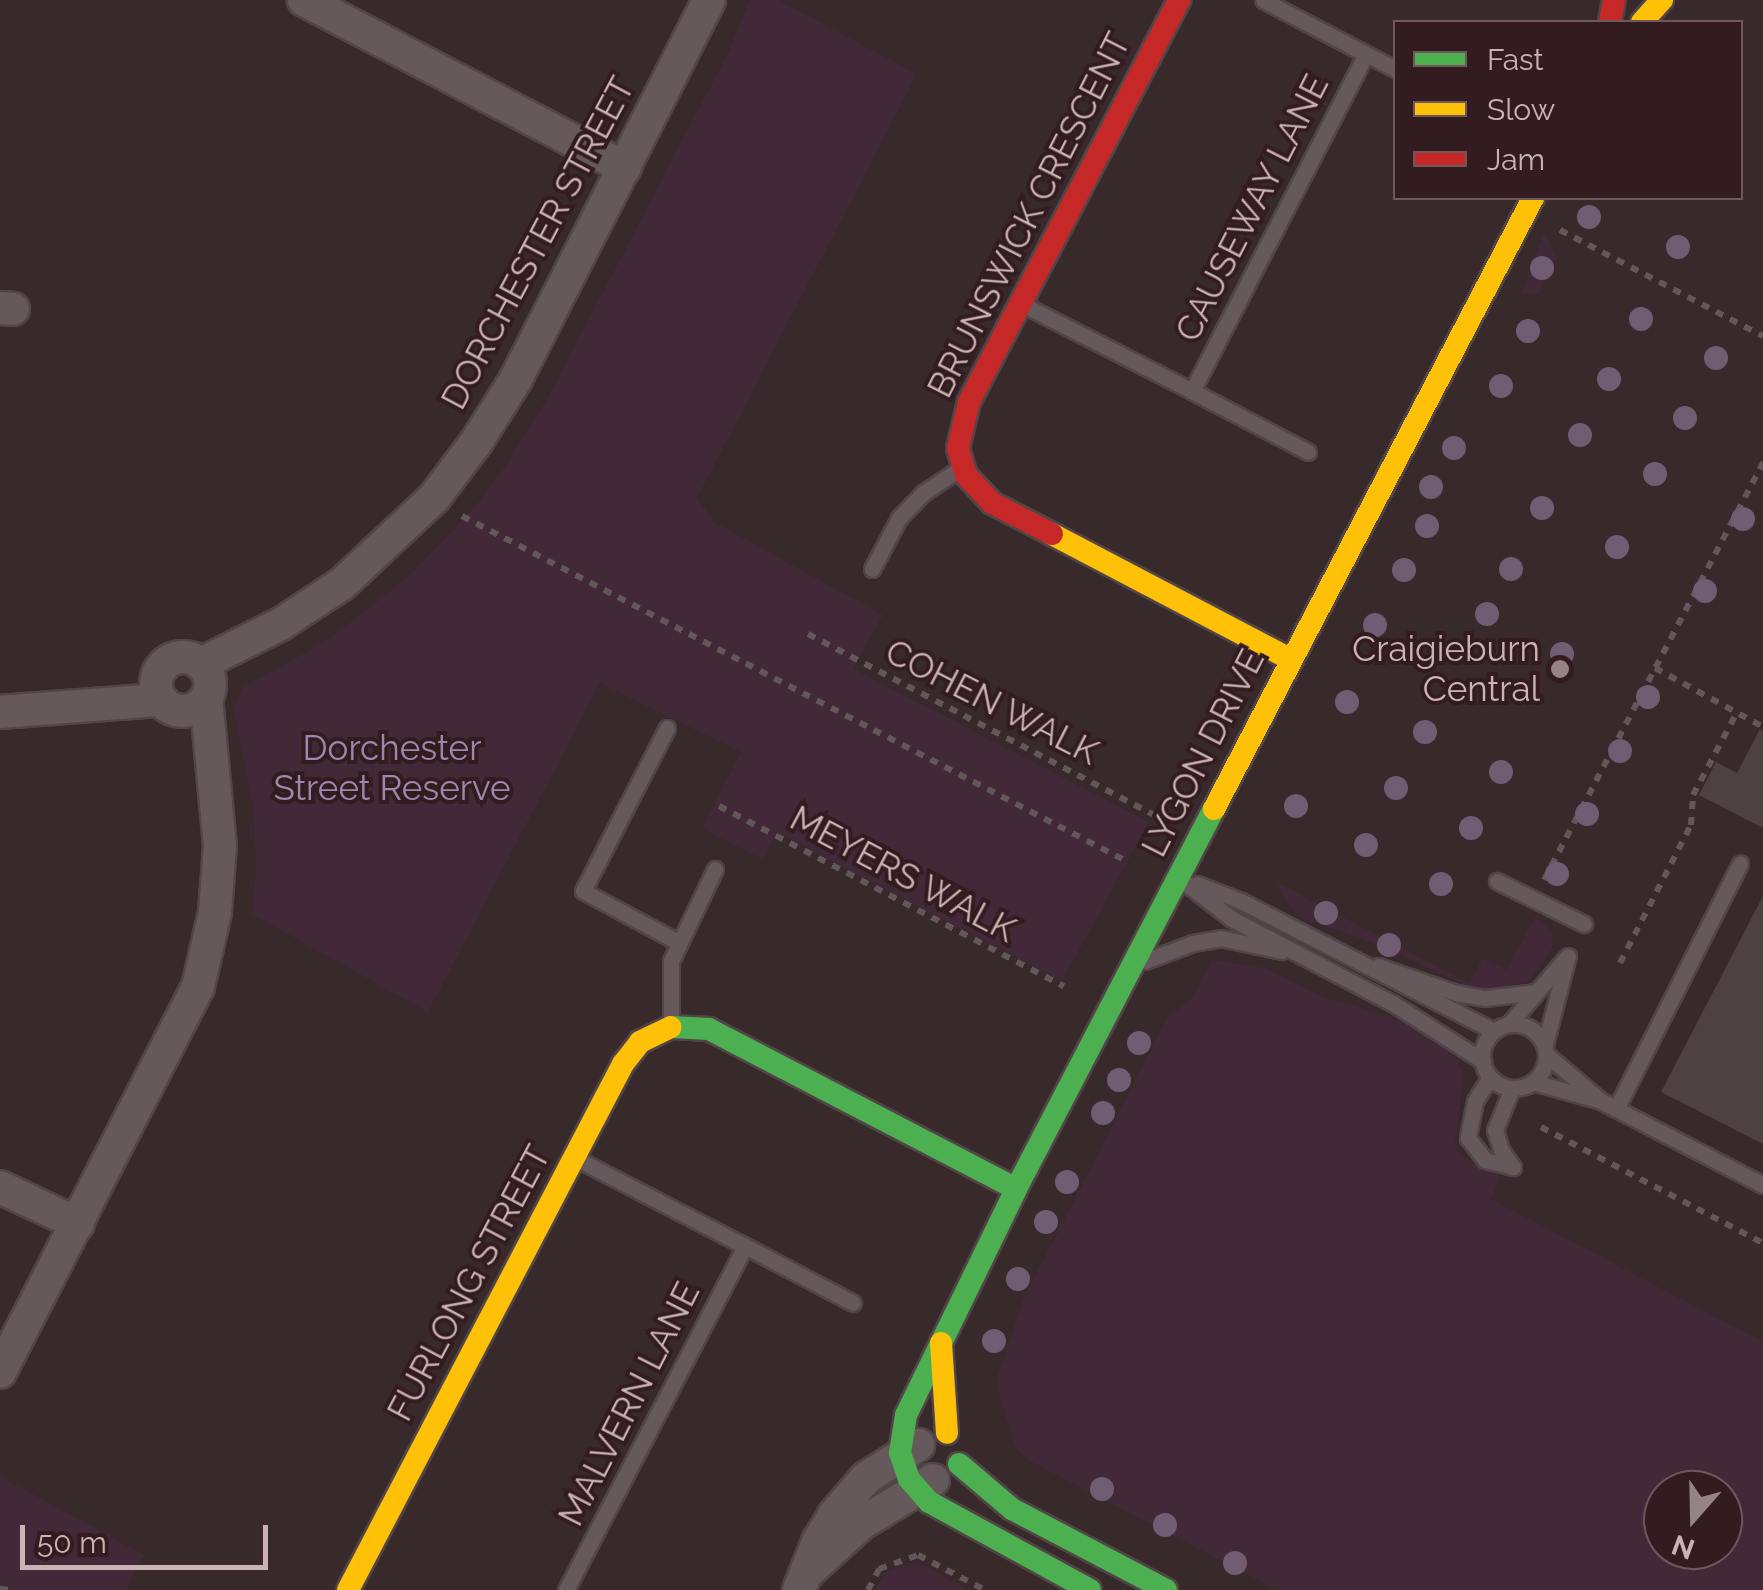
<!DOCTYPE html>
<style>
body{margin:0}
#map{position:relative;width:1763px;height:1590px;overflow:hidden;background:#38292b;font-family:Raleway,sans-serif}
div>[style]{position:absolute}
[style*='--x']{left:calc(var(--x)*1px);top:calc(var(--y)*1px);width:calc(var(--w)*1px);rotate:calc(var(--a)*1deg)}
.green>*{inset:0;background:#422938}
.building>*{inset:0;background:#4e4142}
.path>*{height:6px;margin-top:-3px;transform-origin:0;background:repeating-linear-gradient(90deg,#63575a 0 8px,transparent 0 16px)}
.roads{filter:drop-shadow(2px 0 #514547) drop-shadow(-2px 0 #514547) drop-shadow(0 2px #514547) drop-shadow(0 -2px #514547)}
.lane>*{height:15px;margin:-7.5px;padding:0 7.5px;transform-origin:7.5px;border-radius:7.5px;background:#66595b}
.lane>.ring{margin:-7.5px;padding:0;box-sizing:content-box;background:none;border:15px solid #66595b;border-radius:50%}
.street>*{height:32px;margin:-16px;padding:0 16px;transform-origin:16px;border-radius:16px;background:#66595b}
.street>.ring{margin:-16px;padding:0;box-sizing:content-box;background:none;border:32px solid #66595b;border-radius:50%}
.fast>*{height:22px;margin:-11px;padding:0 11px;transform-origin:11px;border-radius:11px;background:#4caf50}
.slow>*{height:22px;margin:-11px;padding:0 11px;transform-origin:11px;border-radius:11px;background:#ffc107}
.jam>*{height:22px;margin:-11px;padding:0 11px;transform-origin:11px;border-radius:11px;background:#c62828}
.trees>*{width:24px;height:24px;margin:-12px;border-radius:50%;background:#705d74}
.dots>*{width:28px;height:28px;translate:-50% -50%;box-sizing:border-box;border:5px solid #331c1f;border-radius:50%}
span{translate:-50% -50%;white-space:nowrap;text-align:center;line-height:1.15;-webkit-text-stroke:8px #331c1f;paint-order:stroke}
.street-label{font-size:35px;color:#c9b3b5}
.poi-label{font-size:35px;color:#c9b3b5}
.right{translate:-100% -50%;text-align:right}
.park-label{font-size:35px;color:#9d87af}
.legend{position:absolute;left:1393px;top:20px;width:350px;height:180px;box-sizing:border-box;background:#331c1f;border:2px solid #6f585b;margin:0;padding:12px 18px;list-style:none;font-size:30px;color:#c9b3b5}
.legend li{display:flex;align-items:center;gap:20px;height:50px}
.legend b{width:50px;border:2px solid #6f585b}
.north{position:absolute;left:1643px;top:1470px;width:100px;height:100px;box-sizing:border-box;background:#331c1f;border:2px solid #6f585b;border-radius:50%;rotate:200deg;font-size:28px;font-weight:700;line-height:40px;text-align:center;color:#c9b3b5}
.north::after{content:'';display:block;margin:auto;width:35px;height:45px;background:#968385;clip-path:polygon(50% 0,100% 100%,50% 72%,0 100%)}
.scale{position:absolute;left:20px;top:1525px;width:248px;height:45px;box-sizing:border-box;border:5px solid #c9b3b5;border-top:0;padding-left:12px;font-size:30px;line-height:35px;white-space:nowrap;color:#c9b3b5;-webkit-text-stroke:8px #331c1f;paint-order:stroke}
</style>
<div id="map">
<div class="green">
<i style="clip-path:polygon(750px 0,778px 0,917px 74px,697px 498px,714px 522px,883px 615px,853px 669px,1149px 822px,1062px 981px,777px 832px,762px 859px,702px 829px,741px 752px,600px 683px,428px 1012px,252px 914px,256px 870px,254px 810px,233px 708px,242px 688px,328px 640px,408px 577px,476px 506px,507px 464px,550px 394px,729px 51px)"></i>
<i style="clip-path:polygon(1544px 232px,1557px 258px,1539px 294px,1521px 295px)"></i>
<i style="clip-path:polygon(1276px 882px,1469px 983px,1483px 958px,1507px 970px,1535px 917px,1553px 932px,1552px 949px,1529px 981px,1491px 991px,1473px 989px,1374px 943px,1305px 919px,1292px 909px)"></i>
<i style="clip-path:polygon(evenodd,1213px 960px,1265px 968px,1326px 998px,1392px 1017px,1434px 1040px,1456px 1058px,1463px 1073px,1455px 1146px,1460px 1155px,1501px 1177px,1491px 1199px,1763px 1342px,1763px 1590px,1278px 1590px,1028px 1460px,1015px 1447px,996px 1382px,1024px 1298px,1167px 1019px,1193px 997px,1213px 960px,1723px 1490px,1723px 1550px,1663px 1550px,1663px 1490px,1723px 1490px)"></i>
<i style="clip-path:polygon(0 1476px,144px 1555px,126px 1590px,0 1590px)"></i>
<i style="clip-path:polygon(916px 1562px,970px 1590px,875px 1590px,884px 1573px)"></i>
</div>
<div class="building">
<i style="clip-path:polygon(1760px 729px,1763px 731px,1763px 828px,1699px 795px,1716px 762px,1737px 773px)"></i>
<i style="clip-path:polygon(1763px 896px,1763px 1144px,1661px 1092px)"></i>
</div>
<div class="path">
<i style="--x:1560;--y:230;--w:229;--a:27.6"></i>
<i style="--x:462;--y:516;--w:751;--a:27.45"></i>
<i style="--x:808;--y:634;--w:389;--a:27.6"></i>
<i style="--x:1655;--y:668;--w:123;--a:28.6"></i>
<i style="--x:719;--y:806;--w:389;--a:27.6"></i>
<i style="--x:1544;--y:880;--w:472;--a:-62.3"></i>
<i style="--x:1620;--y:963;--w:155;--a:-62.8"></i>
<i style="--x:1691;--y:825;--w:30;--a:-86"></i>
<i style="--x:1693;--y:795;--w:92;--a:-62"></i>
<i style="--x:1541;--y:1127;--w:250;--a:27.6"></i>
<i style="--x:0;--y:1589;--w:13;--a:4"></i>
<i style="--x:868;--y:1590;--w:24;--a:-62"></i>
<i style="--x:879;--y:1569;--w:41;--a:-19.7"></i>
<i style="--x:918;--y:1555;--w:76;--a:27.6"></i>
</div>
<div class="roads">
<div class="lane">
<i style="--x:1366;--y:54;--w:34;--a:27"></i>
<i style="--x:1024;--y:305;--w:189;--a:27.1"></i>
<i style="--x:1192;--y:391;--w:379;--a:-62.7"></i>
<i style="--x:1366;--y:54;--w:116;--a:-152.3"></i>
<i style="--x:1192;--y:391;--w:131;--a:27.7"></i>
<i style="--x:872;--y:569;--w:58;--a:-62.1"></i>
<i style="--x:899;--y:518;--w:35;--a:-46"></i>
<i style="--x:923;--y:493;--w:43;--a:-33.7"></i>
<i style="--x:667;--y:728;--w:183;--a:117.3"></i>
<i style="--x:583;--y:891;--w:108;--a:28.2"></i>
<i style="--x:1183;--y:881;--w:62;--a:37.8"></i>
<i style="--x:1232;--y:919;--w:183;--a:27.7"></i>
<i style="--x:1394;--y:1004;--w:106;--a:32.6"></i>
<i style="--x:1497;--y:881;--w:97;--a:26.3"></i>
<i style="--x:1197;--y:884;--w:47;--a:21.1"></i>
<i style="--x:1241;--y:901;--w:284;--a:27.2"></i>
<i style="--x:1145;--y:961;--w:51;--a:-20.6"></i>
<i style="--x:1193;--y:943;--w:27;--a:-10"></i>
<i style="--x:1220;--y:938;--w:63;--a:11.8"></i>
<i style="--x:1378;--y:966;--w:83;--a:19.1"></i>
<i style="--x:1456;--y:993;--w:29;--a:10"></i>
<i style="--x:1485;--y:998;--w:50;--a:-6.8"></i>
<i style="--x:1509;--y:1024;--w:86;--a:-49.3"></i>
<i class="ring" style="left:1482px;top:1024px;width:49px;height:49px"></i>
<i style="--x:671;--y:1025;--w:64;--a:-90"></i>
<i style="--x:671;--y:961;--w:102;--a:-64.4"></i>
<i style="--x:1545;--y:1044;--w:91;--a:-75.4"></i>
<i style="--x:1490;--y:1077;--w:28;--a:122"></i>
<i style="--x:1475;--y:1101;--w:38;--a:101"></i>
<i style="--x:1468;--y:1138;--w:28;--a:52"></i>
<i style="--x:1485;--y:1160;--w:29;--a:14"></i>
<i style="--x:1533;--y:1082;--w:71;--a:15.6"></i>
<i style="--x:1601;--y:1101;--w:71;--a:-139.6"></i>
<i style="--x:1512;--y:1088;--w:45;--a:112"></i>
<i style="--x:1495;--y:1130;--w:21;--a:73"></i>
<i style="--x:1501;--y:1150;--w:21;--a:55"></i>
<i style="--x:1601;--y:1101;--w:182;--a:27.4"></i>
<i style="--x:1616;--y:1109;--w:275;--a:-63.2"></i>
<i style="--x:745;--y:1246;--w:122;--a:27.8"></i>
<i style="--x:566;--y:1590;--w:388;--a:-62.5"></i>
<i style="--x:745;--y:1246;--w:189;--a:-152.6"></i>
</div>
<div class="street">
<i style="--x:304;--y:0;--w:362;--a:27.6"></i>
<i style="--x:0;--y:308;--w:13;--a:4"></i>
<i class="ring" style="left:156px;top:657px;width:22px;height:22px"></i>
<i style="--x:201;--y:664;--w:89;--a:-26.6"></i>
<i style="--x:281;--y:624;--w:73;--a:-33.3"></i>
<i style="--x:342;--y:584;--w:126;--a:-43.1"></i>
<i style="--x:434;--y:498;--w:71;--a:-53"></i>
<i style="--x:477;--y:441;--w:73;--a:-57.8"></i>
<i style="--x:516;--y:379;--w:425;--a:-63"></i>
<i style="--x:0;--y:712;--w:160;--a:-4.3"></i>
<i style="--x:0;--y:1187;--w:86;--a:25.4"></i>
<i style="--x:0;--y:1372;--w:433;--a:-62.8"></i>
<i style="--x:198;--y:987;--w:77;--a:-77.2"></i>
<i style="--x:215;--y:912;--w:66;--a:-85.7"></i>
<i style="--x:220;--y:846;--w:148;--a:-95.4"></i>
<i style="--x:808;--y:1572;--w:73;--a:-42.2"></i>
<i style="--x:862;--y:1523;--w:83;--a:-31.2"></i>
<i style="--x:799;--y:1590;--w:52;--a:-68.4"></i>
<i style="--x:818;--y:1542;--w:31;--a:-59"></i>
<i style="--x:834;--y:1515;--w:49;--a:-49.1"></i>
<i style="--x:866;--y:1478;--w:62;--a:-32.4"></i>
</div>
<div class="fast">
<i style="--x:671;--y:1027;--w:38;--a:3"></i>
<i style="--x:709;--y:1029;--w:346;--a:27.5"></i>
<i style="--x:959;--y:1464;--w:70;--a:40.3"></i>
<i style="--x:1012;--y:1509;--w:174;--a:27.7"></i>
<i style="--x:1090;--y:1590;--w:183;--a:-151.3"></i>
<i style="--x:929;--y:1502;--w:30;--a:-131"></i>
<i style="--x:909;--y:1479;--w:28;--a:-109"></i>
<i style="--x:900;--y:1453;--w:38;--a:-81"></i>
<i style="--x:906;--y:1415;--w:251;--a:-64"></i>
<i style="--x:1016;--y:1189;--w:428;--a:-62.5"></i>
</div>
<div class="slow">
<i style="--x:1642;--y:22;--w:30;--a:-48"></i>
<i style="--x:1052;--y:534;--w:269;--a:27.7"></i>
<i style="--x:1214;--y:809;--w:689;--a:-62.43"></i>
<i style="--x:941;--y:1343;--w:90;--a:86.2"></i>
<i style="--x:348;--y:1590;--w:594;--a:-62.4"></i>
<i style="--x:623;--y:1064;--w:28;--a:-52"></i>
<i style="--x:640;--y:1042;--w:34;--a:-26"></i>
</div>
<div class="jam">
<i style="--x:1610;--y:22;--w:22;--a:-80"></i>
<i style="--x:1052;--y:534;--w:68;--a:-152.7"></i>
<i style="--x:992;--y:503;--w:38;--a:-133"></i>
<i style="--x:966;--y:475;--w:28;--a:-107"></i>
<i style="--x:958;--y:448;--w:47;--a:-76.6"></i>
<i style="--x:969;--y:402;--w:454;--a:-62.4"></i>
</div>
</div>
<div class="trees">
<i style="left:1589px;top:217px"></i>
<i style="left:1678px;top:247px"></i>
<i style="left:1542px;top:268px"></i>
<i style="left:1641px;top:319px"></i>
<i style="left:1528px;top:331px"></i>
<i style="left:1716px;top:358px"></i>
<i style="left:1609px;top:379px"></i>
<i style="left:1501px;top:386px"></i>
<i style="left:1685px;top:418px"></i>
<i style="left:1580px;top:435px"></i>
<i style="left:1454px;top:448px"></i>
<i style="left:1655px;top:474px"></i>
<i style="left:1431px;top:487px"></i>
<i style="left:1542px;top:508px"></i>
<i style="left:1743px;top:519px"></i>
<i style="left:1427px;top:526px"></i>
<i style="left:1617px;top:547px"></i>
<i style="left:1511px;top:569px"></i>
<i style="left:1404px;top:570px"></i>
<i style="left:1705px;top:591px"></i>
<i style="left:1487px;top:614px"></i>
<i style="left:1375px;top:625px"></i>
<i style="left:1562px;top:654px"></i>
<i style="left:1648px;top:697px"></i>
<i style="left:1347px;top:702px"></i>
<i style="left:1425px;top:732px"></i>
<i style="left:1620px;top:751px"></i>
<i style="left:1501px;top:772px"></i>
<i style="left:1396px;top:788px"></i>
<i style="left:1296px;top:806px"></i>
<i style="left:1587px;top:814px"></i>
<i style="left:1471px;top:828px"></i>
<i style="left:1366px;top:845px"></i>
<i style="left:1557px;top:874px"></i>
<i style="left:1441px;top:884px"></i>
<i style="left:1326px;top:913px"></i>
<i style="left:1389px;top:945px"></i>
<i style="left:1139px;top:1043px"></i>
<i style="left:1119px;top:1080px"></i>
<i style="left:1103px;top:1113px"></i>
<i style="left:1067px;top:1182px"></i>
<i style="left:1046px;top:1222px"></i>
<i style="left:1018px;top:1279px"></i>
<i style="left:994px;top:1341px"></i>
<i style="left:1102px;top:1489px"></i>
<i style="left:1165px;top:1525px"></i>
<i style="left:1235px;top:1563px"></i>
</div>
<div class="dots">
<i style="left:1560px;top:669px;background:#968385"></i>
</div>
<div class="street-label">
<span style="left:1252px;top:208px;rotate:-63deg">CAUSEWAY LANE</span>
<span style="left:1029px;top:215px;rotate:-63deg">BRUNSWICK CRESCENT</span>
<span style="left:538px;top:243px;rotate:-62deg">DORCHESTER STREET</span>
<span style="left:992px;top:702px;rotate:27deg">COHEN WALK</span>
<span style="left:1203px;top:753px;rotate:-63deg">LYGON DRIVE</span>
<span style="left:903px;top:874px;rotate:28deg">MEYERS WALK</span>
<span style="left:469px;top:1283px;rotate:-62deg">FURLONG STREET</span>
<span style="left:629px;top:1404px;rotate:-63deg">MALVERN LANE</span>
</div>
<div class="poi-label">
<span class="right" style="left:1540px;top:669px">Craigieburn<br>Central</span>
</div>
<div class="park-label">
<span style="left:392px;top:768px">Dorchester<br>Street Reserve</span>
</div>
<ul class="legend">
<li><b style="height:12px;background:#4caf50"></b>Fast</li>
<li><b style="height:12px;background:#ffc107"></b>Slow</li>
<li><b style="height:12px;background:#c62828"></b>Jam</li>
</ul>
<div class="north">N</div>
<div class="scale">50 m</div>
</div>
